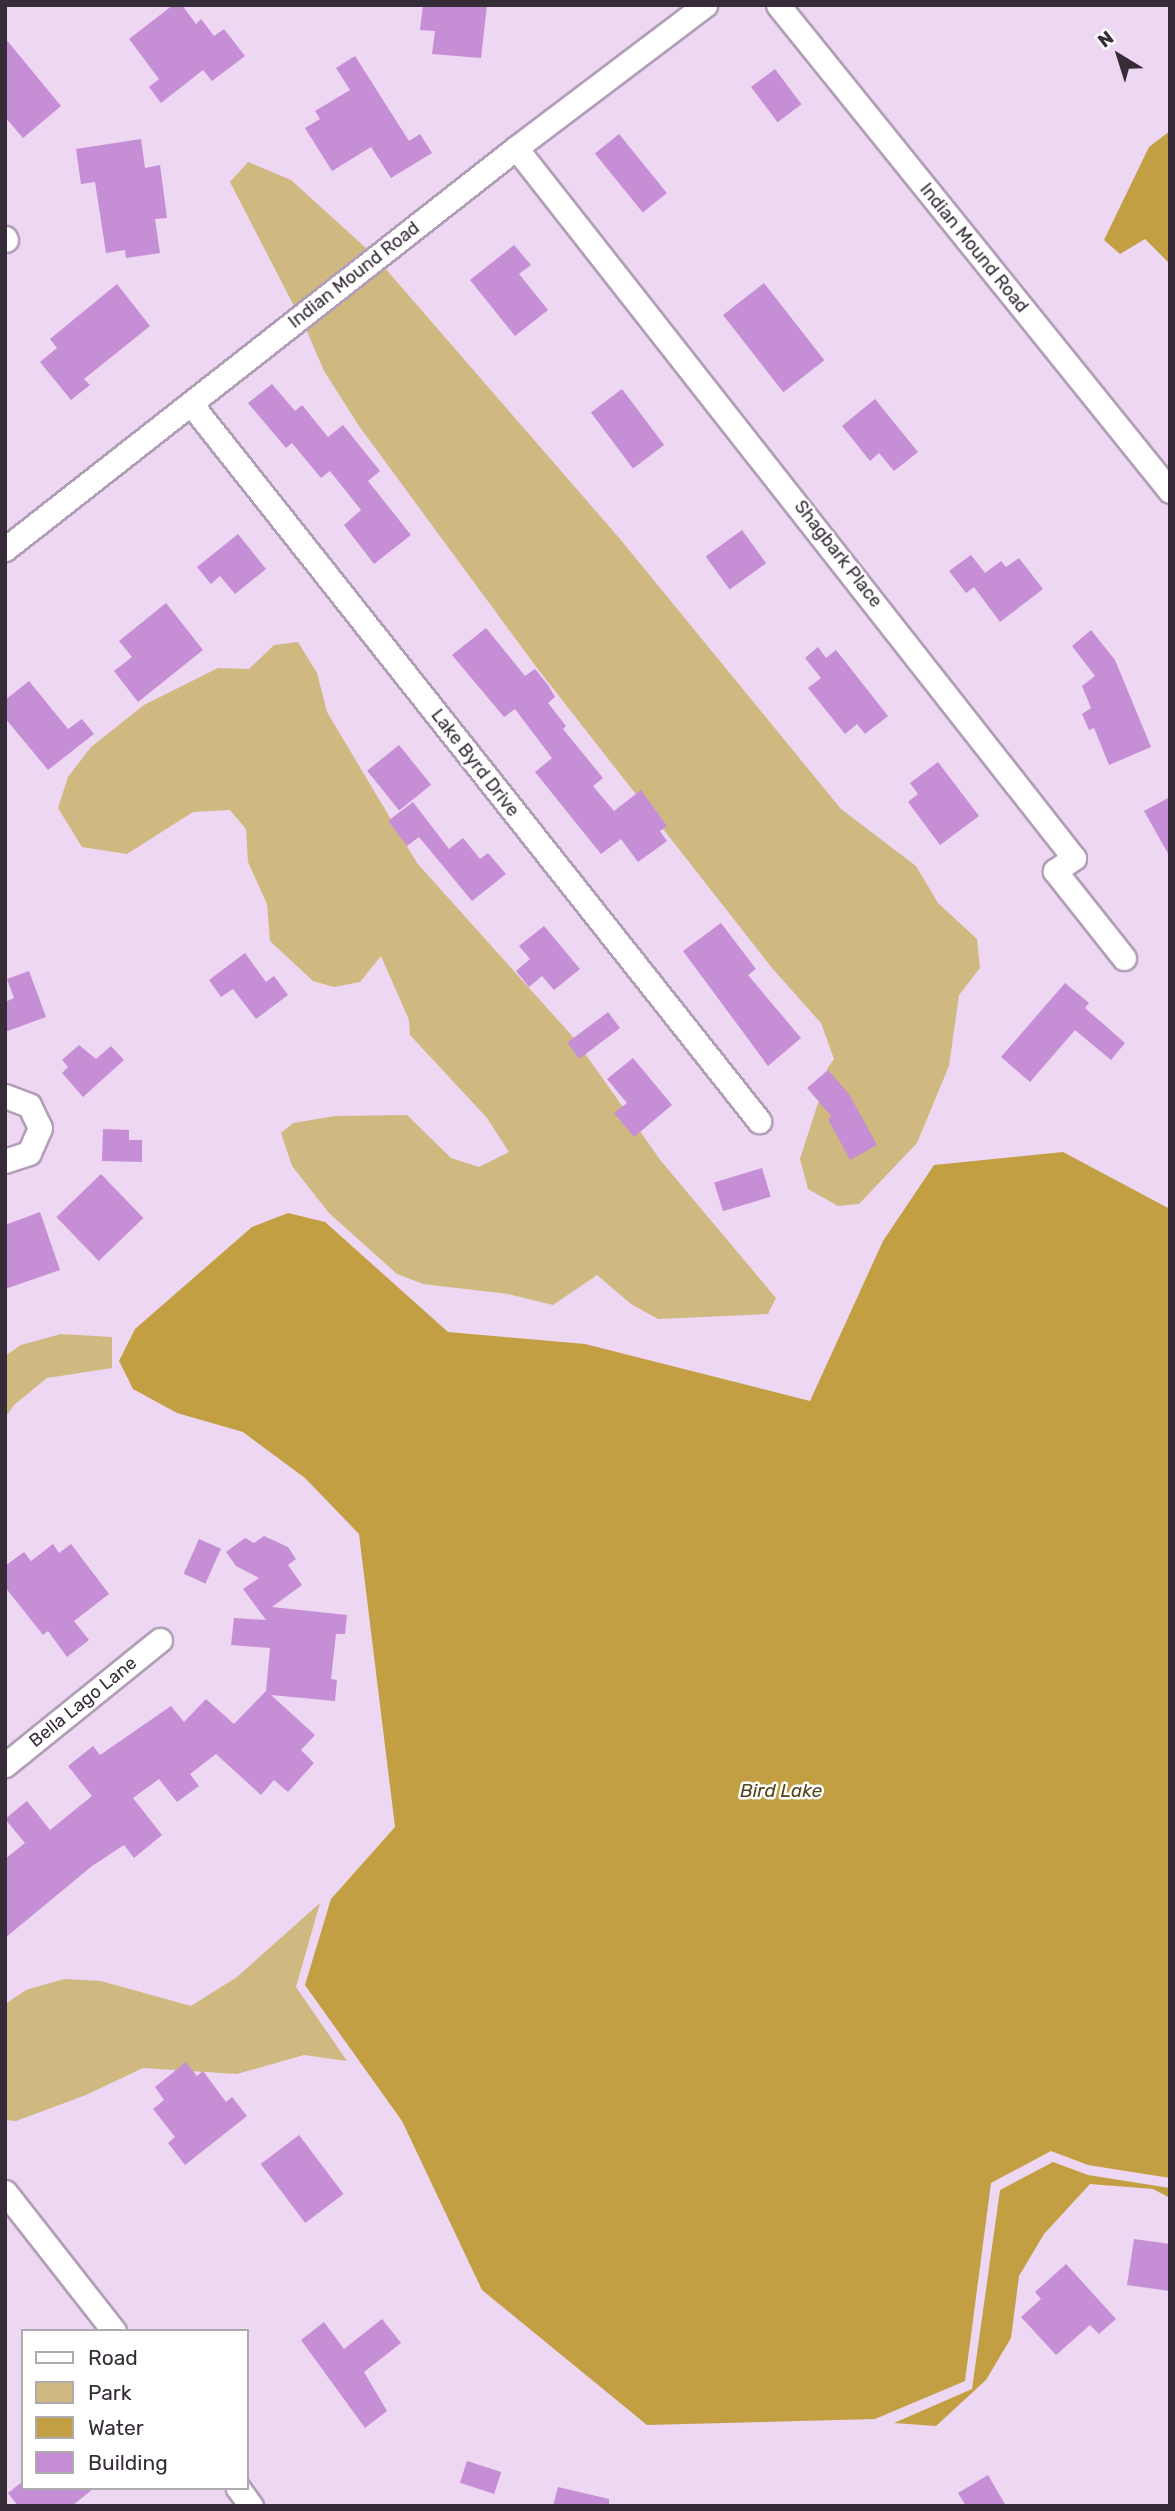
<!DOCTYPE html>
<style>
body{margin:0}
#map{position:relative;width:1175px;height:2511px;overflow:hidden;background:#edd7f2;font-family:Rubik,sans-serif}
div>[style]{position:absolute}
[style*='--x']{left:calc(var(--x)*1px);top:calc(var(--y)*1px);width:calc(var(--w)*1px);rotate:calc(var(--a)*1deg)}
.green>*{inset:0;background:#d0b881}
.water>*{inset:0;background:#c39f44}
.building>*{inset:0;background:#c68ed4;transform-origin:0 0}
.roads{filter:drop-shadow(2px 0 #b39eb8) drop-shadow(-2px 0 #b39eb8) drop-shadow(0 2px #b39eb8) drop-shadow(0 -2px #b39eb8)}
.minor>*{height:23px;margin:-11.5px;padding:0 11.5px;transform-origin:11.5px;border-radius:11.5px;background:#fff}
span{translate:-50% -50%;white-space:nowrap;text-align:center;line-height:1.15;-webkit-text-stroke:5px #fff;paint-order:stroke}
.street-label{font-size:18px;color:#352c37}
.water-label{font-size:19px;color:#54451f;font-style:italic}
.frame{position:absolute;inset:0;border:7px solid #352c37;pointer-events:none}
.legend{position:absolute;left:21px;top:2329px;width:228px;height:161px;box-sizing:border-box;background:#fff;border:2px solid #aeabaf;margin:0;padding:9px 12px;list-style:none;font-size:21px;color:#352c37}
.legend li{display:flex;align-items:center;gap:14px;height:35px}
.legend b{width:35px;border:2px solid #aeabaf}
.north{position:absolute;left:1084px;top:21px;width:70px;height:70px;-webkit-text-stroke:5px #fff;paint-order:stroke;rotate:322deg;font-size:19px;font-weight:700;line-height:28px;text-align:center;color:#352c37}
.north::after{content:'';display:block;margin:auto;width:24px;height:32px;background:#352c37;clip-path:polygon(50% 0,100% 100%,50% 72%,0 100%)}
</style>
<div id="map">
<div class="green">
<i style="clip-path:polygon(248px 162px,291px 180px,367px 249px,294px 306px,230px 182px)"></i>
<i style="clip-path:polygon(384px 267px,620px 539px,841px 809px,916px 866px,938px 903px,977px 939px,980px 968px,959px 995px,949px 1066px,917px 1143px,859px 1204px,838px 1206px,808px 1189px,800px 1159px,818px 1103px,831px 1087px,827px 1069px,834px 1059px,821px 1023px,772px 968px,537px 668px,359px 426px,324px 371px,306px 329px)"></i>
<i style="clip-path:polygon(298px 642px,317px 673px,327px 712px,417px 863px,574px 1038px,661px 1161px,776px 1298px,768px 1314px,658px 1319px,631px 1304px,597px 1275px,553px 1305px,508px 1294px,423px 1284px,397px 1274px,329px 1213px,292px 1166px,281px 1133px,293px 1123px,335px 1116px,407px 1115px,451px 1158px,479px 1167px,509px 1152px,487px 1118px,410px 1035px,409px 1020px,381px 956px,360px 982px,334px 987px,313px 981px,270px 941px,267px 904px,248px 862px,246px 829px,230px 810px,193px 812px,127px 854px,82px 847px,58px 808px,68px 777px,91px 747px,144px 705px,218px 668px,249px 669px,274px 645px)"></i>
<i style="clip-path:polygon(61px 1334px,112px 1337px,112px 1368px,47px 1378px,14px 1405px,5px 1418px,5px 1356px,21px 1345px)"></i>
<i style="clip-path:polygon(320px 1903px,296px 1987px,347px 2061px,304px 2055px,237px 2074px,143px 2068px,86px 2095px,16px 2121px,5px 2120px,5px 2004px,26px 1990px,64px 1979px,101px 1981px,191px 2006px,237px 1977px)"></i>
</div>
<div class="water">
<i style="clip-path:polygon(1170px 131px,1170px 264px,1145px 239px,1120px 254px,1104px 240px,1149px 147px)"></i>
<i style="clip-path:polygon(1063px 1152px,1170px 1209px,1170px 2178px,1088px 2165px,1051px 2151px,991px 2183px,965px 2381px,875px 2419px,647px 2425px,482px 2290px,402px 2121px,305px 1985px,331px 1899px,395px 1827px,359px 1534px,305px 1478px,243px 1432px,177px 1413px,133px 1389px,119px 1361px,135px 1329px,252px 1227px,288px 1213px,325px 1222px,448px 1332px,585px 1344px,810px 1401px,883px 1241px,934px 1165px)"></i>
<i style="clip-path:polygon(1053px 2162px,1088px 2175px,1170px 2188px,1170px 2198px,1153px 2189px,1090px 2184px,1044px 2234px,1019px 2276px,1011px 2338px,986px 2380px,936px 2426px,894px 2423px,972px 2389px,1000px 2190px)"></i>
</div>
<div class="building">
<i style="clip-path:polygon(173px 5px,182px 5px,196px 24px,201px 19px,214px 36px,224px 29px,245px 56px,212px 81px,203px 70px,161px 103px,149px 87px,159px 79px,129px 39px)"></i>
<i style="clip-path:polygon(423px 5px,487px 5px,481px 58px,432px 54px,435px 31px,420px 30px)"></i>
<i style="clip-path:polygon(5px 38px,61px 106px,23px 138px,5px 117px)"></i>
<i style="clip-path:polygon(355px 56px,409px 141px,420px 134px,432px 153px,391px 178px,371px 147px,332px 171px,305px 128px,320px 119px,315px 111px,350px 90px,336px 68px)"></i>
<i style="left:775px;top:69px;width:44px;height:30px;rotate:53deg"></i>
<i style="left:619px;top:134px;width:76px;height:31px;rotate:51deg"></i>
<i style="clip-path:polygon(141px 139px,145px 168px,160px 165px,167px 218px,155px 219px,160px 253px,126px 258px,125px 250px,106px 253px,95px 182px,81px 184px,76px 149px)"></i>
<i style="clip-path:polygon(514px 245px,531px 265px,519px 274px,548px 310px,515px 336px,470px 280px)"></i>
<i style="left:764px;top:283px;width:98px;height:52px;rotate:52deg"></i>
<i style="clip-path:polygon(117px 284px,150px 326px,84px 379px,90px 385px,71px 400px,40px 362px,57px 348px,50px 339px)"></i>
<i style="clip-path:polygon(272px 384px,295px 411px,302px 405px,328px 437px,343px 425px,380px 471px,368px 481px,411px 535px,374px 564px,344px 525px,361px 510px,330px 471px,321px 478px,292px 443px,286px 448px,248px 403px)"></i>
<i style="left:622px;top:389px;width:70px;height:39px;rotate:53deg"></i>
<i style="clip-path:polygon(875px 399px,918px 452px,894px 471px,879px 453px,870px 461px,842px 426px)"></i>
<i style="left:742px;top:530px;width:41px;height:45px;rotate:54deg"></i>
<i style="clip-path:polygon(238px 534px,266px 569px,235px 594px,220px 576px,211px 584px,197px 567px)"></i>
<i style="clip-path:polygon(971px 555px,985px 573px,1001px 561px,1006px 567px,1019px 558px,1043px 589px,1000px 622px,974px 587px,966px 593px,949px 571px)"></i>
<i style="clip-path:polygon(166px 603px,203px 650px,138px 702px,114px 671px,132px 657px,119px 641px)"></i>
<i style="clip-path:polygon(486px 628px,525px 676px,535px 669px,548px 685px,555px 697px,548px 703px,566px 726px,563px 729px,603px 778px,593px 786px,614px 811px,641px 790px,667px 826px,660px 831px,667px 841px,638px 862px,621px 839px,601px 854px,535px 772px,552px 758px,515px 709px,504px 717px,452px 655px)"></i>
<i style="clip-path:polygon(1091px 630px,1115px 660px,1151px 747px,1109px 765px,1094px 728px,1089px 730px,1082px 714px,1091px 708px,1082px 686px,1095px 676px,1072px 646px)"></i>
<i style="clip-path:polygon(818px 647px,826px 658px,836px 650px,888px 716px,865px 734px,857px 724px,845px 734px,808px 688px,821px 678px,805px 658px)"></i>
<i style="clip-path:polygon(29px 681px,68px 729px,82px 719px,94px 734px,48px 770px,5px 718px,5px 700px)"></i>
<i style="left:399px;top:745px;width:51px;height:41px;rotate:51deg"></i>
<i style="clip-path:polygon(938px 762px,979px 816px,940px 845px,908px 802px,918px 794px,910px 783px)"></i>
<i style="clip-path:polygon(1170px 797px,1170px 857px,1144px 811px)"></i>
<i style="clip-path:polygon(413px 802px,449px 849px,463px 838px,480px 859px,488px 853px,506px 874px,472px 901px,419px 837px,407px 846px,388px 821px)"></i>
<i style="clip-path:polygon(721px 923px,756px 969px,748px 975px,801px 1038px,768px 1066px,683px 951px)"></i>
<i style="clip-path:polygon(544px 926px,580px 969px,554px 990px,542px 976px,529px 987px,516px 971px,530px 959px,519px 946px)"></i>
<i style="clip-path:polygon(245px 953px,266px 982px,274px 976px,288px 995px,256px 1019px,233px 989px,221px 997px,209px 980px)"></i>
<i style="clip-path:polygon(29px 971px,46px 1017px,5px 1032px,5px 1002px,14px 998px,7px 979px)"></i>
<i style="clip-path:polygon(1065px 983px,1089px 1003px,1085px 1008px,1125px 1043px,1111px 1060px,1075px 1030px,1030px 1082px,1001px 1057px)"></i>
<i style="left:608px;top:1012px;width:20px;height:51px;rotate:53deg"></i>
<i style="clip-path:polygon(79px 1045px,96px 1059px,111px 1046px,124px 1060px,83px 1097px,62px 1073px,68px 1067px,62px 1060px)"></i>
<i style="clip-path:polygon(633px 1058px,672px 1105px,634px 1137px,614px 1113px,627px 1103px,607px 1079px)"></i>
<i style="clip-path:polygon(828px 1070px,849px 1094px,877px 1145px,850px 1160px,828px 1119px,832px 1117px,807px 1088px)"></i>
<i style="clip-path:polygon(103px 1129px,129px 1130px,129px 1140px,142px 1140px,142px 1162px,102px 1161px)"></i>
<i style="left:762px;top:1168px;width:30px;height:50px;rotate:73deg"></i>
<i style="left:101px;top:1174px;width:61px;height:62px;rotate:46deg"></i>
<i style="clip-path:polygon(40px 1212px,60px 1270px,5px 1289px,5px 1225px)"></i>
<i style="clip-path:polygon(264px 1536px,288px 1547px,296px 1559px,288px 1565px,302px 1585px,272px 1607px,347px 1615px,345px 1634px,336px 1634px,331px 1679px,337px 1680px,335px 1701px,271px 1695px,315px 1735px,301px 1750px,314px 1763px,288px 1792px,274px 1780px,261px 1795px,216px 1754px,190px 1774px,199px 1786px,177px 1802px,159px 1779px,133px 1798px,162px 1835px,134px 1858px,124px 1845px,92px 1866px,5px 1938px,5px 1859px,25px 1843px,5px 1819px,27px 1801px,50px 1830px,92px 1796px,68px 1766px,93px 1746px,100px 1755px,171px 1706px,184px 1722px,206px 1699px,234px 1724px,266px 1691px,270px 1648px,231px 1645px,234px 1618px,266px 1620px,243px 1589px,259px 1578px,236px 1566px,226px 1552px,245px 1538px,254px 1543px)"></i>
<i style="left:199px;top:1539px;width:24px;height:38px;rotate:24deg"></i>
<i style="clip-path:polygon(53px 1544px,59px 1553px,71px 1544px,109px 1594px,74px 1621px,89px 1640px,67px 1657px,48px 1631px,43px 1635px,5px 1587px,5px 1566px,24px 1552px,31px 1561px)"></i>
<i style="clip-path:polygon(186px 2062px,197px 2076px,203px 2071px,226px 2102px,232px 2097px,247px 2116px,185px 2165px,168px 2143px,175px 2137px,153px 2109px,164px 2100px,155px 2087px)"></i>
<i style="left:299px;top:2135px;width:74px;height:48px;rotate:53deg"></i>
<i style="clip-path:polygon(1134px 2239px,1170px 2244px,1170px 2291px,1127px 2285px)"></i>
<i style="clip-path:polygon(1066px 2264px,1116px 2319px,1099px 2334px,1090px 2325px,1056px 2355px,1021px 2317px,1041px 2299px,1035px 2292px)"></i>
<i style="clip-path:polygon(382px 2319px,401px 2343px,364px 2372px,387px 2411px,365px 2428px,301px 2340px,324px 2322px,344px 2349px)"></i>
<i style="left:467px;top:2461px;width:36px;height:23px;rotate:18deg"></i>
<i style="clip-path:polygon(988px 2475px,1006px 2506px,966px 2506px,958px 2493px)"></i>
<i style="clip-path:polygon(22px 2482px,23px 2488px,94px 2488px,72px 2506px,18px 2506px,8px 2493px)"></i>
<i style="clip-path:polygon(558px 2487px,609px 2499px,609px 2506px,553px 2506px)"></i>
</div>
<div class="roads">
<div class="minor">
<i style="--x:778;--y:5;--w:624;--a:51.11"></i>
<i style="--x:516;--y:148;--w:903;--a:51.84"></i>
<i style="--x:1074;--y:858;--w:23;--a:146"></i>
<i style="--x:1055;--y:871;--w:111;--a:51.6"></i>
<i style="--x:5;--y:238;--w:2;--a:63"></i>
<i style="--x:191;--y:404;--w:915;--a:51.61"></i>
<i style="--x:5;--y:549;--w:650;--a:-38.12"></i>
<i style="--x:516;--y:148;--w:237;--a:-37.1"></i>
<i style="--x:5;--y:1096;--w:26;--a:21"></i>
<i style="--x:29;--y:1105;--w:25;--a:64"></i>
<i style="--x:40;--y:1128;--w:27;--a:114"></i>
<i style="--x:29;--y:1153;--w:25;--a:162"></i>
<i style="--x:5;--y:1765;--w:199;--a:-38.9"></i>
<i style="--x:5;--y:2192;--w:177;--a:51.9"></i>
<i style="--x:238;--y:2488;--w:22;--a:54"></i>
</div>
</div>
<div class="street-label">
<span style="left:974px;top:248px;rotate:51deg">Indian Mound Road</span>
<span style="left:354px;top:275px;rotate:-38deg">Indian Mound Road</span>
<span style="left:838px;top:554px;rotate:52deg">Shagbark Place</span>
<span style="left:475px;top:763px;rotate:52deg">Lake Byrd Drive</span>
<span style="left:83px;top:1702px;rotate:-39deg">Bella Lago Lane</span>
</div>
<div class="water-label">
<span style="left:781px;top:1791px">Bird Lake</span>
</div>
<div class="frame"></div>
<ul class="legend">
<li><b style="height:9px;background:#fff"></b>Road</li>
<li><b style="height:19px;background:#d0b881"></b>Park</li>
<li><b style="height:19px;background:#c39f44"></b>Water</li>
<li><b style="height:19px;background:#c68ed4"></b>Building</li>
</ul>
<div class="north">N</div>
</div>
